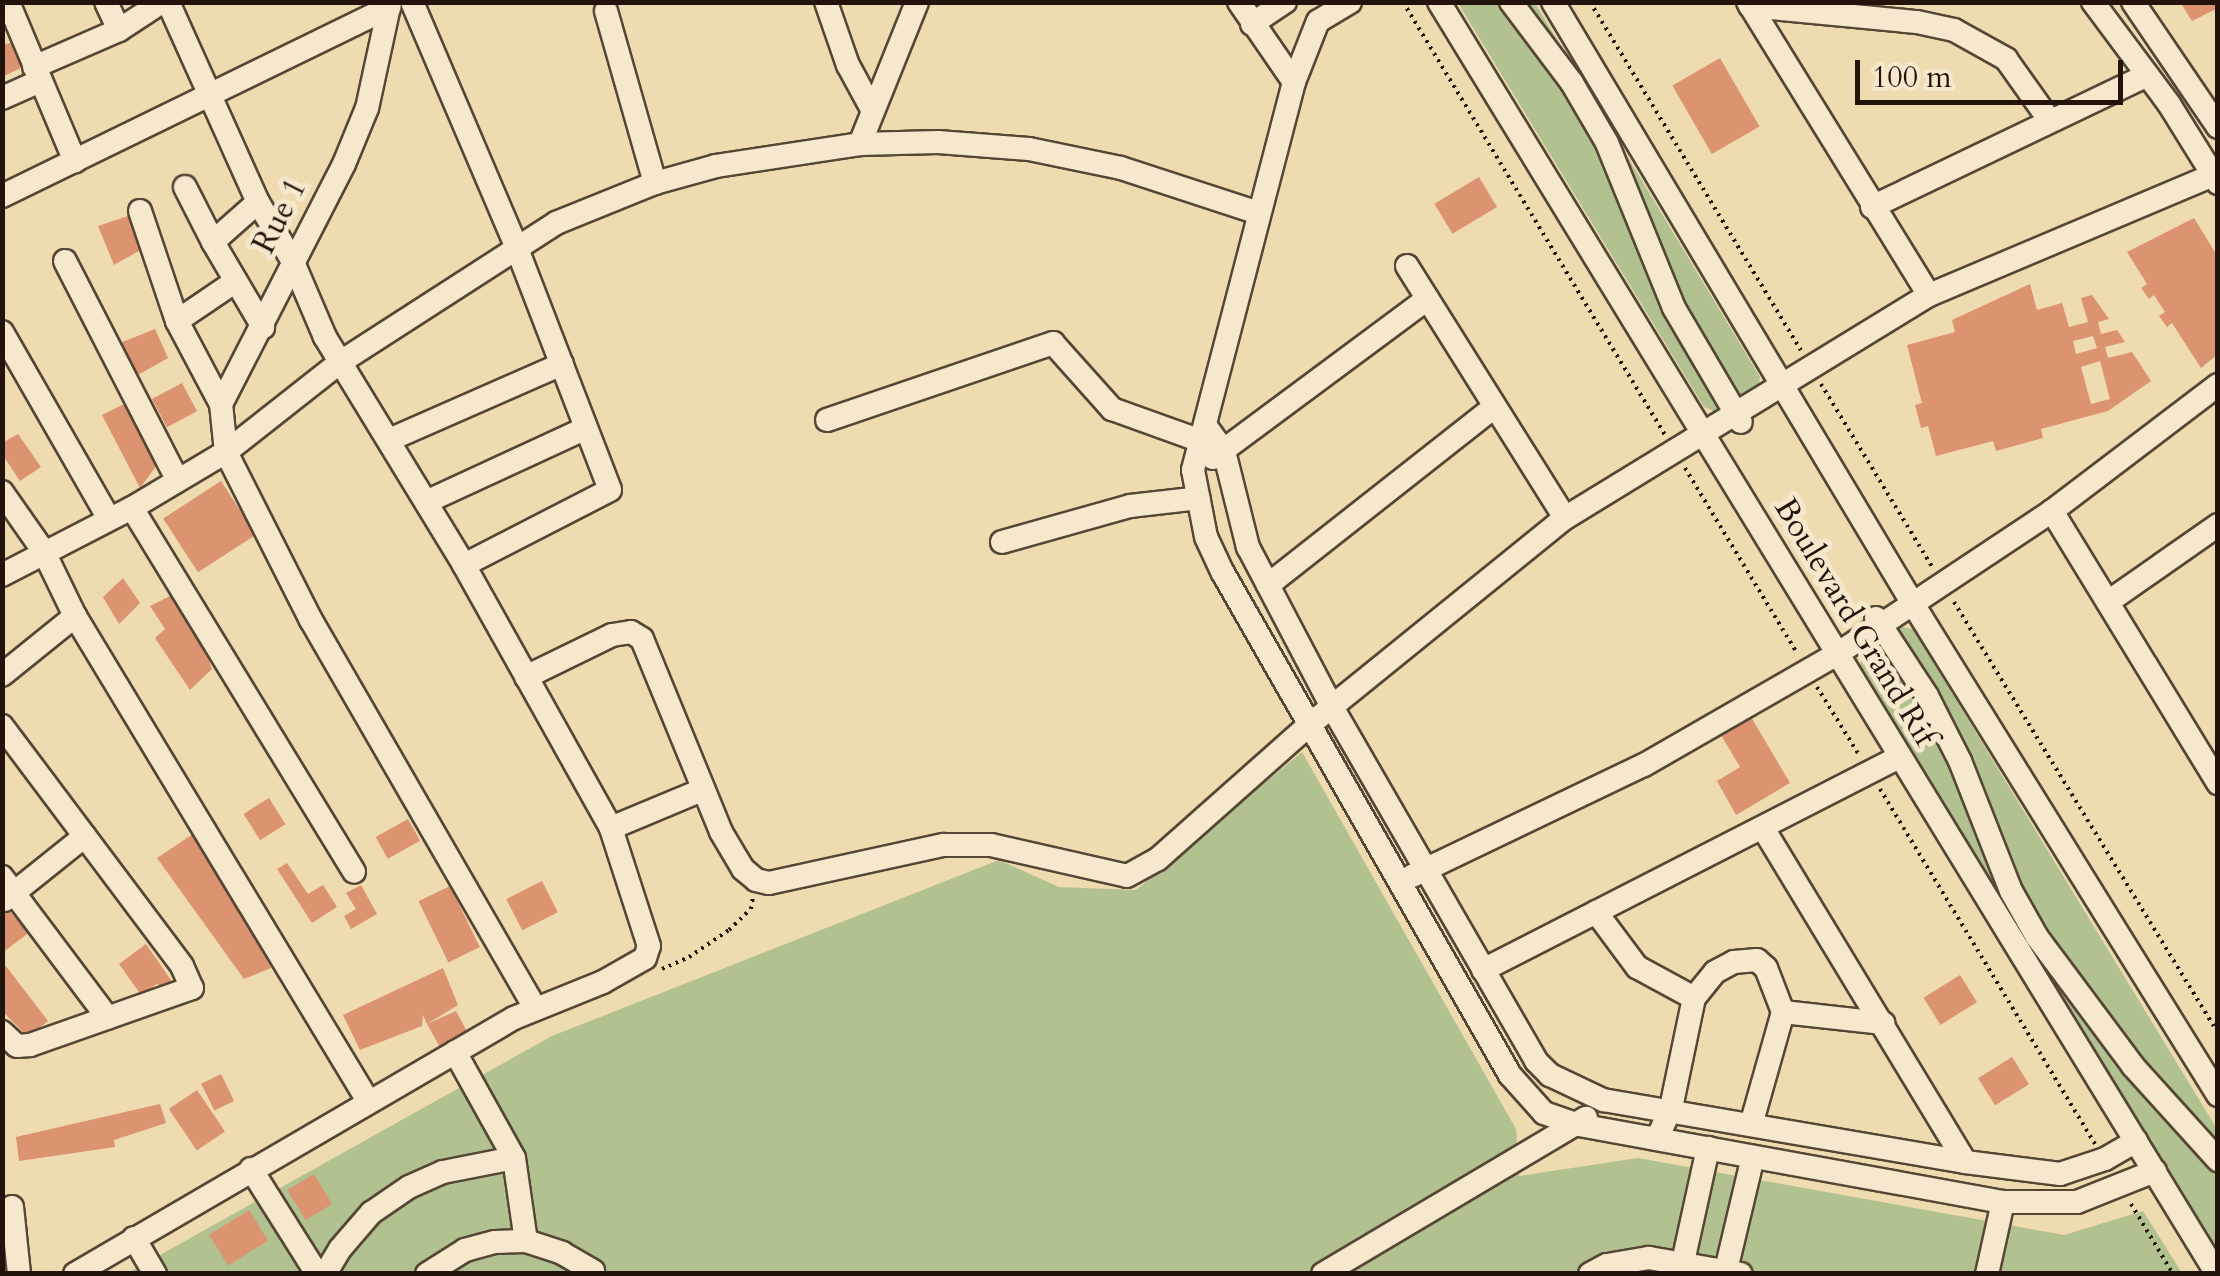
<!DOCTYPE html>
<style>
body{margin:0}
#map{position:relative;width:2220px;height:1276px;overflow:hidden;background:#efdbb0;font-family:Cardo,serif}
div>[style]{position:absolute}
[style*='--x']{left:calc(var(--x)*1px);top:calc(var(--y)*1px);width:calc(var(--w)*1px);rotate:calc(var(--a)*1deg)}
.green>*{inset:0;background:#b2c190}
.building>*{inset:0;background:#dc9370;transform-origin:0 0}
.path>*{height:4px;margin-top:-2px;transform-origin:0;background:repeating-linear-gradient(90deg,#22140c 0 2.5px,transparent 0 7.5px)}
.roads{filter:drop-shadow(2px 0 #554635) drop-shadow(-2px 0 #554635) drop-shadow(0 2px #554635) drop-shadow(0 -2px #554635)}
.minor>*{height:22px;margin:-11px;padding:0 11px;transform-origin:11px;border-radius:11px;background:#f5e8cc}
span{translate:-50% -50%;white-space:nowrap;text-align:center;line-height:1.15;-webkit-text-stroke:10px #f5e8cc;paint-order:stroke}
.street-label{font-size:32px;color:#22140c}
.frame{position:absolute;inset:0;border:5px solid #22140c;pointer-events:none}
.scale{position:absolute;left:1855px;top:60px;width:268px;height:45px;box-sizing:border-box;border:5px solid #22140c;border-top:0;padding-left:12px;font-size:30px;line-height:35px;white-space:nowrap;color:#22140c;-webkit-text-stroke:8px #f5e8cc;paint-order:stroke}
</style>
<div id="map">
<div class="green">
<i style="clip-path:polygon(1458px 3px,1535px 3px,1760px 377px,1759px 384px,1716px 412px,1704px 407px)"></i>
<i style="clip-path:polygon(1901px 627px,1913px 629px,2217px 1129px,2217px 1258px,1860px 666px,1862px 652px)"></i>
<i style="clip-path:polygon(1302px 752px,1516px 1129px,1519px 1176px,1638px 1158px,2064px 1235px,2143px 1211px,2182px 1273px,126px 1274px,552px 1036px,999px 860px,1059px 887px,1136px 890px)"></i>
</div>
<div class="building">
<i style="clip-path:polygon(2180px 2px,2218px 2px,2218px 8px,2192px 21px)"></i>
<i style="clip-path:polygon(15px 42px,21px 68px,2px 77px,2px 45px)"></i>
<i style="left:1720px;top:58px;width:79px;height:55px;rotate:60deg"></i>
<i style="left:1479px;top:177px;width:35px;height:52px;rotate:59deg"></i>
<i style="clip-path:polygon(134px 214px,146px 247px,114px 265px,98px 226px)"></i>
<i style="clip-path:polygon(2194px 218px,2218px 257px,2218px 354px,2201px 368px,2172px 323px,2167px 327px,2159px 316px,2165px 312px,2154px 295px,2149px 299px,2141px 288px,2147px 284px,2127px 252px)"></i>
<i style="clip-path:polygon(evenodd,2030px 284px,2037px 310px,2062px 303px,2069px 327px,2088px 322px,2081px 298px,2092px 295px,2109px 319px,2098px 322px,2101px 334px,2117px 330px,2125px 342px,2105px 347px,2108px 358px,2132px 352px,2151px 381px,2108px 411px,2041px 429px,2043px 438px,1996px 451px,1993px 441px,1936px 456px,1928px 426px,1921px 428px,1915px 405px,1922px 403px,1907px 345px,1955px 332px,1952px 320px,2030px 284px,2093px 336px,2097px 348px,2076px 354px,2073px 341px,2093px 336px,2030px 284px,2100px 361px,2110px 399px,2091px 404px,2081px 367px,2100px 361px)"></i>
<i style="clip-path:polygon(155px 329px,168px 358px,138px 375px,120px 343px)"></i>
<i style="left:182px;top:383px;width:32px;height:34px;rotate:62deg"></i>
<i style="clip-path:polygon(132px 400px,162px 458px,140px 488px,102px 415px)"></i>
<i style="clip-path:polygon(18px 434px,41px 467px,20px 481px,2px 454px,2px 443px)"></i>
<i style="left:221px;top:481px;width:64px;height:69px;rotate:57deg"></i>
<i style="clip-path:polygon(123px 578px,140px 603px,119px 624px,103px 597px)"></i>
<i style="clip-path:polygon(174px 594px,202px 642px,212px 669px,190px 690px,155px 638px,165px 629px,150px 606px)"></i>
<i style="clip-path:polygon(1751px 717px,1790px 783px,1736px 815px,1717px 781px,1740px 767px,1721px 735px)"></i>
<i style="left:269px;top:798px;width:31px;height:30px;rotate:58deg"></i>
<i style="left:408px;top:819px;width:25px;height:37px;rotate:61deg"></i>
<i style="clip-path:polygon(193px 834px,258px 943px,271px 968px,244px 979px,157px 858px)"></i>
<i style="clip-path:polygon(287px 863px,308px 894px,323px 885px,337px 907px,312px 923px,277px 869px)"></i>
<i style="left:542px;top:881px;width:35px;height:40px;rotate:63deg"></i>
<i style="clip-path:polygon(361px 885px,377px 914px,351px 929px,344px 916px,356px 909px,346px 893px)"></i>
<i style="left:450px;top:886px;width:68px;height:35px;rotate:64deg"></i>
<i style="clip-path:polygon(8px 910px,30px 932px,2px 953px,2px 914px)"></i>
<i style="clip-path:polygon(146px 944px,173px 983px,164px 989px,157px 984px,141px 995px,119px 964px)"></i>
<i style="clip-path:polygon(2px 961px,48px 1021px,28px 1037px,2px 1011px)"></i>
<i style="clip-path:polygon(443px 968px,458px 1005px,427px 1024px,456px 1011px,468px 1033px,440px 1047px,427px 1024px,423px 1015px,422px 1026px,360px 1050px,343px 1015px)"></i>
<i style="left:1960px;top:975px;width:32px;height:43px;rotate:58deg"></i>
<i style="left:2012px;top:1057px;width:32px;height:40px;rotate:58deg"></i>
<i style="left:221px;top:1074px;width:30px;height:22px;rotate:64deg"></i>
<i style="left:197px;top:1090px;width:50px;height:34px;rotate:56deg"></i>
<i style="clip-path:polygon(160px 1104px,166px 1123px,114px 1140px,115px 1147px,19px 1161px,16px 1137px)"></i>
<i style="left:314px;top:1174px;width:35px;height:31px;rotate:59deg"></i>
<i style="left:249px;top:1210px;width:36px;height:47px;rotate:58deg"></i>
</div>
<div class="path">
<i style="--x:1403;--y:2;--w:506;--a:58.82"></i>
<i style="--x:1590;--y:2;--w:407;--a:58.8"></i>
<i style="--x:1821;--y:384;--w:215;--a:58.7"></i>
<i style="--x:1685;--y:468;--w:216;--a:58.8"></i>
<i style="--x:1954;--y:602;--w:505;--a:58.51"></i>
<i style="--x:1817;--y:687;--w:80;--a:58.3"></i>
<i style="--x:1880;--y:789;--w:415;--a:58.8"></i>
<i style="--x:662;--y:969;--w:30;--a:-24"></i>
<i style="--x:689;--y:957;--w:48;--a:-34"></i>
<i style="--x:729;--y:930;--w:30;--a:-44"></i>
<i style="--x:751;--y:909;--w:12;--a:-81"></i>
<i style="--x:2131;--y:1204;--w:82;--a:59"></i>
</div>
<div class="roads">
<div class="minor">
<i style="--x:8;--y:2;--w:173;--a:67.2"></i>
<i style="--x:106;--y:2;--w:31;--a:65"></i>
<i style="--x:168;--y:2;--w:219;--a:65.8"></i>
<i style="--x:258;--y:202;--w:69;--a:59.7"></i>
<i style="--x:293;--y:262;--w:82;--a:66.9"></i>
<i style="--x:325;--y:337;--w:267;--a:58.6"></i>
<i style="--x:464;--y:565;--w:301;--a:60.8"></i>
<i style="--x:390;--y:2;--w:108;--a:102.2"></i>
<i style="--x:367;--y:108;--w:61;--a:112.3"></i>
<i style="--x:344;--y:164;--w:270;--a:117.1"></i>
<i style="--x:221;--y:404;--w:48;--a:84.1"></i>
<i style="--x:226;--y:452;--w:188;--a:63.2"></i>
<i style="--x:311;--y:620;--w:449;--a:60"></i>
<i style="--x:412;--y:2;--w:265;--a:66.9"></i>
<i style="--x:516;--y:246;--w:261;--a:68.9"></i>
<i style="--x:610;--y:490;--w:164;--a:152.8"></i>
<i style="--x:826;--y:2;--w:67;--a:70.8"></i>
<i style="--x:848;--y:65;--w:52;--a:61.5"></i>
<i style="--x:1239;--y:2;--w:97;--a:55.5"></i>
<i style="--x:1350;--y:2;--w:37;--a:149"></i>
<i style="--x:1318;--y:21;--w:66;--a:111.5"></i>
<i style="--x:1294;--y:82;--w:401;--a:104.6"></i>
<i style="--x:1193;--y:470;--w:68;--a:79"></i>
<i style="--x:1206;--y:537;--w:40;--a:65"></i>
<i style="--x:1223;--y:573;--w:578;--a:60.24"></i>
<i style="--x:1510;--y:1075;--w:51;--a:48.2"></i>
<i style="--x:1544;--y:1113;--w:37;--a:19"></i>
<i style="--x:1579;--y:1125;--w:431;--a:10.3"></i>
<i style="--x:2003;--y:1202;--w:74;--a:0"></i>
<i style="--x:2077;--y:1202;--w:84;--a:-21.7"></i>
<i style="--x:1439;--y:2;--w:1491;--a:58.55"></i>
<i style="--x:1511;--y:2;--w:101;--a:53"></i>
<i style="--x:1572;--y:83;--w:69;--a:59.7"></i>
<i style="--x:1607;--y:143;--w:178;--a:67.9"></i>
<i style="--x:1674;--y:308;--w:132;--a:59.6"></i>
<i style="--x:1553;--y:2;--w:701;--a:59.12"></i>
<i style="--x:1913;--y:604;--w:578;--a:58.15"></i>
<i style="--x:1748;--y:2;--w:344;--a:58.3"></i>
<i style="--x:2093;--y:2;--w:127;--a:53.3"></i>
<i style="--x:2169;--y:104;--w:93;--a:58.2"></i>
<i style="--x:2133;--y:2;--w:151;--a:55.8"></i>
<i style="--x:1750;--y:6;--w:168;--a:5.5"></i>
<i style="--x:1917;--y:22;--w:38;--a:12"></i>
<i style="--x:1954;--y:30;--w:60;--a:29.1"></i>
<i style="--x:2006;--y:59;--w:76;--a:54.6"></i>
<i style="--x:606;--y:11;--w:179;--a:74.1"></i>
<i style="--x:1252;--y:24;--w:40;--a:-34"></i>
<i style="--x:34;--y:67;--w:93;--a:-23.5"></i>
<i style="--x:119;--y:30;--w:51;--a:-33.1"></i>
<i style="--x:2;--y:98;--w:39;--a:-24"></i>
<i style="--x:860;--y:144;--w:78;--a:-1.5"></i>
<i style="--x:938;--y:142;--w:91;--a:4.4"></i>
<i style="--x:1029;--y:149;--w:94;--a:11.7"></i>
<i style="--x:1121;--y:168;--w:145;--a:18.1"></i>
<i style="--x:185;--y:187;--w:62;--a:63"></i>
<i style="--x:2;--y:196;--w:431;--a:-26"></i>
<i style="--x:258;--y:202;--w:60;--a:138.4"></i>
<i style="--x:213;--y:242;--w:99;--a:59.5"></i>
<i style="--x:1872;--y:207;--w:305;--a:-25.6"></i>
<i style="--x:140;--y:211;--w:116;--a:71.4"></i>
<i style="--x:177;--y:321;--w:94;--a:62.1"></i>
<i style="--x:65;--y:261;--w:245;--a:62.8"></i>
<i style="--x:1407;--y:266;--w:297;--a:57.9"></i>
<i style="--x:177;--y:321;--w:71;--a:-34.1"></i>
<i style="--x:2;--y:332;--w:215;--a:60.2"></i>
<i style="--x:827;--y:420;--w:239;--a:-18.8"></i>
<i style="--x:1053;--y:343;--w:89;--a:48.2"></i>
<i style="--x:1112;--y:409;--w:95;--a:19.8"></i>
<i style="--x:1205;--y:425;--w:32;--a:54"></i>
<i style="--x:1224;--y:451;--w:99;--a:76"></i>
<i style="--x:1248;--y:547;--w:181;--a:62.3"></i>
<i style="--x:1332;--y:707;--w:409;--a:60"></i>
<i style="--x:1536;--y:1061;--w:20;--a:45"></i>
<i style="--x:1550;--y:1075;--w:59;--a:25.3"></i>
<i style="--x:1603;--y:1100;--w:367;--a:9.7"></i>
<i style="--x:1965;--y:1162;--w:96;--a:7.2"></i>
<i style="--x:2060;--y:1174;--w:47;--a:-18.4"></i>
<i style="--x:2105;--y:1159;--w:36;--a:-30"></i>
<i style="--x:389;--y:440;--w:189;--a:-23.7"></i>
<i style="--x:1213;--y:458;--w:267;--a:-36.6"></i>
<i style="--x:2;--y:492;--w:73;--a:55"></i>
<i style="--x:44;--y:552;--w:71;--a:64.2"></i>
<i style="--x:75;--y:616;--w:567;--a:58.86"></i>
<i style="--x:426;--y:502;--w:176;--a:-24.8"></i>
<i style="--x:132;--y:508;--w:426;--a:58.6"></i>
<i style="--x:2052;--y:511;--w:319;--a:58.6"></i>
<i style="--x:1002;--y:542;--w:133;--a:-15.7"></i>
<i style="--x:1130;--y:506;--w:69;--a:-6.6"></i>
<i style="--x:2;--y:575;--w:146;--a:-27.3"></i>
<i style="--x:132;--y:508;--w:109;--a:-30.8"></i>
<i style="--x:226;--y:452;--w:144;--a:-38.2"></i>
<i style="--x:339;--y:363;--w:258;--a:-32.8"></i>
<i style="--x:556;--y:223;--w:107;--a:-22"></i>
<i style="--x:655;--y:183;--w:63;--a:-15.6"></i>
<i style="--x:716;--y:166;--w:146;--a:-8.7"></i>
<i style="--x:860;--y:144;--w:153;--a:-68.1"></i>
<i style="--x:1268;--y:585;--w:286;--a:-38.2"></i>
<i style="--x:2108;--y:602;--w:134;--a:-35"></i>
<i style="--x:1876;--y:618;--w:93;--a:56.8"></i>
<i style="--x:1927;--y:696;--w:73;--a:63.1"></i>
<i style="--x:1960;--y:761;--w:140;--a:68.6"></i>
<i style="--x:2011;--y:891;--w:53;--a:60.5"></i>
<i style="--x:2037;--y:937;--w:161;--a:53.3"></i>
<i style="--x:2133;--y:1066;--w:127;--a:47.9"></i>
<i style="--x:2;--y:675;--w:94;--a:-38.9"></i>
<i style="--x:526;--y:677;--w:96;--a:-26"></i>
<i style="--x:612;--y:635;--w:19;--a:-9"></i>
<i style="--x:631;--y:632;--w:13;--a:32"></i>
<i style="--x:642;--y:639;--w:209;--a:67.7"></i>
<i style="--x:721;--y:832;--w:43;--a:59.3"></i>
<i style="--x:743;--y:869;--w:17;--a:40"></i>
<i style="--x:756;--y:880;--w:13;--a:13"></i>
<i style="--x:769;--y:883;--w:179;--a:-12.3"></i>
<i style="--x:944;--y:845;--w:47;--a:0"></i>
<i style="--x:991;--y:845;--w:139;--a:12.8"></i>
<i style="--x:1127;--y:876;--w:35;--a:-29"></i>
<i style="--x:1158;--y:859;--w:200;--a:-41.6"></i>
<i style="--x:1308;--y:726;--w:331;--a:-39"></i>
<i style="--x:1565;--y:518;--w:427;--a:-31.5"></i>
<i style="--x:1929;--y:295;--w:314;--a:-22.9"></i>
<i style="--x:2;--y:726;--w:300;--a:53.1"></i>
<i style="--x:182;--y:966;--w:24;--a:66"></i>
<i style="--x:192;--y:988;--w:172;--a:160.6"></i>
<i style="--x:30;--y:1045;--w:13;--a:176"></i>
<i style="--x:17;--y:1046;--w:21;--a:-137"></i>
<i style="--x:1763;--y:828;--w:390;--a:58.8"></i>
<i style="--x:1412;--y:876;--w:257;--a:-25.6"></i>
<i style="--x:1644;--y:765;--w:223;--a:-29.9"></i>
<i style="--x:1837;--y:654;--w:258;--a:-33.6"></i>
<i style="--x:2052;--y:511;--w:208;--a:-37.2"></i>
<i style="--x:2;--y:877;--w:176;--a:53.1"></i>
<i style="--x:5;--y:900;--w:102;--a:-38.7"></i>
<i style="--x:1596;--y:912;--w:69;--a:53.3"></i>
<i style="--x:1637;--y:967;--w:65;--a:28.5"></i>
<i style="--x:1694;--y:998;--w:33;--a:-51"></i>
<i style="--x:1715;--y:972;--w:21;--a:-28"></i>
<i style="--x:1734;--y:962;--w:23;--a:-5"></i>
<i style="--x:1757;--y:960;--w:12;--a:42"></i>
<i style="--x:1766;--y:968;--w:47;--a:68.9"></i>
<i style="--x:1783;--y:1012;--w:117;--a:105.8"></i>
<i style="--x:1483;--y:970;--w:466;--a:-27.1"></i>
<i style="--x:1783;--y:1012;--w:101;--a:6.3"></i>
<i style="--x:455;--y:1052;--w:121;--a:60.9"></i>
<i style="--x:514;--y:1158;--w:84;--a:81.8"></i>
<i style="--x:1657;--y:1139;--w:34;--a:-66"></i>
<i style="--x:1671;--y:1108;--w:112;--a:-78.2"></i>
<i style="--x:251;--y:1169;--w:124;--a:57.8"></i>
<i style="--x:12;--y:1207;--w:67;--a:84"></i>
<i style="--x:134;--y:1238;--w:42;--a:59.7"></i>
<i style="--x:1683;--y:1262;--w:117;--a:-77.6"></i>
<i style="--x:1726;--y:1270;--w:116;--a:-76.6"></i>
<i style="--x:75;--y:1274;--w:508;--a:-30.25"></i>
<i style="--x:514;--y:1018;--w:96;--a:-22"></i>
<i style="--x:603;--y:982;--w:48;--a:-29.7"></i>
<i style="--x:645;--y:958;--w:13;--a:-72"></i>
<i style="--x:649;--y:946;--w:124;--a:-107.9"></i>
<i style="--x:611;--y:828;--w:99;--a:-22.7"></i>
<i style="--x:325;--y:1274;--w:29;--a:-59"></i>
<i style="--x:340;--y:1249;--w:48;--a:-49.3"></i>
<i style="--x:371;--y:1213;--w:46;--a:-34.4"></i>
<i style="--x:409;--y:1187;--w:37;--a:-24"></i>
<i style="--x:443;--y:1172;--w:72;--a:-11.2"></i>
<i style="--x:427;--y:1274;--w:45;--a:-32.3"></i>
<i style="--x:465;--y:1250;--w:31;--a:-15"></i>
<i style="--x:495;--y:1242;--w:31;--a:-2"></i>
<i style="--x:526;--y:1241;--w:38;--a:18"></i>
<i style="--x:562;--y:1253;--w:36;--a:30"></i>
<i style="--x:1323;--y:1274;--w:306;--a:-30.7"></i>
<i style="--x:1590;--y:1274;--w:19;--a:-28"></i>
<i style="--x:1607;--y:1265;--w:43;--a:-9.5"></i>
<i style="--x:1649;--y:1258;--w:93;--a:9.9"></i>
<i style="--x:1987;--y:1274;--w:74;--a:-77.5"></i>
</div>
</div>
<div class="street-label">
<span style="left:280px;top:216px;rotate:-63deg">Rue 1</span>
<span style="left:1855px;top:622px;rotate:59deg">Boulevard Grand Rif</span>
</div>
<div class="frame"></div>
<div class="scale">100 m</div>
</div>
